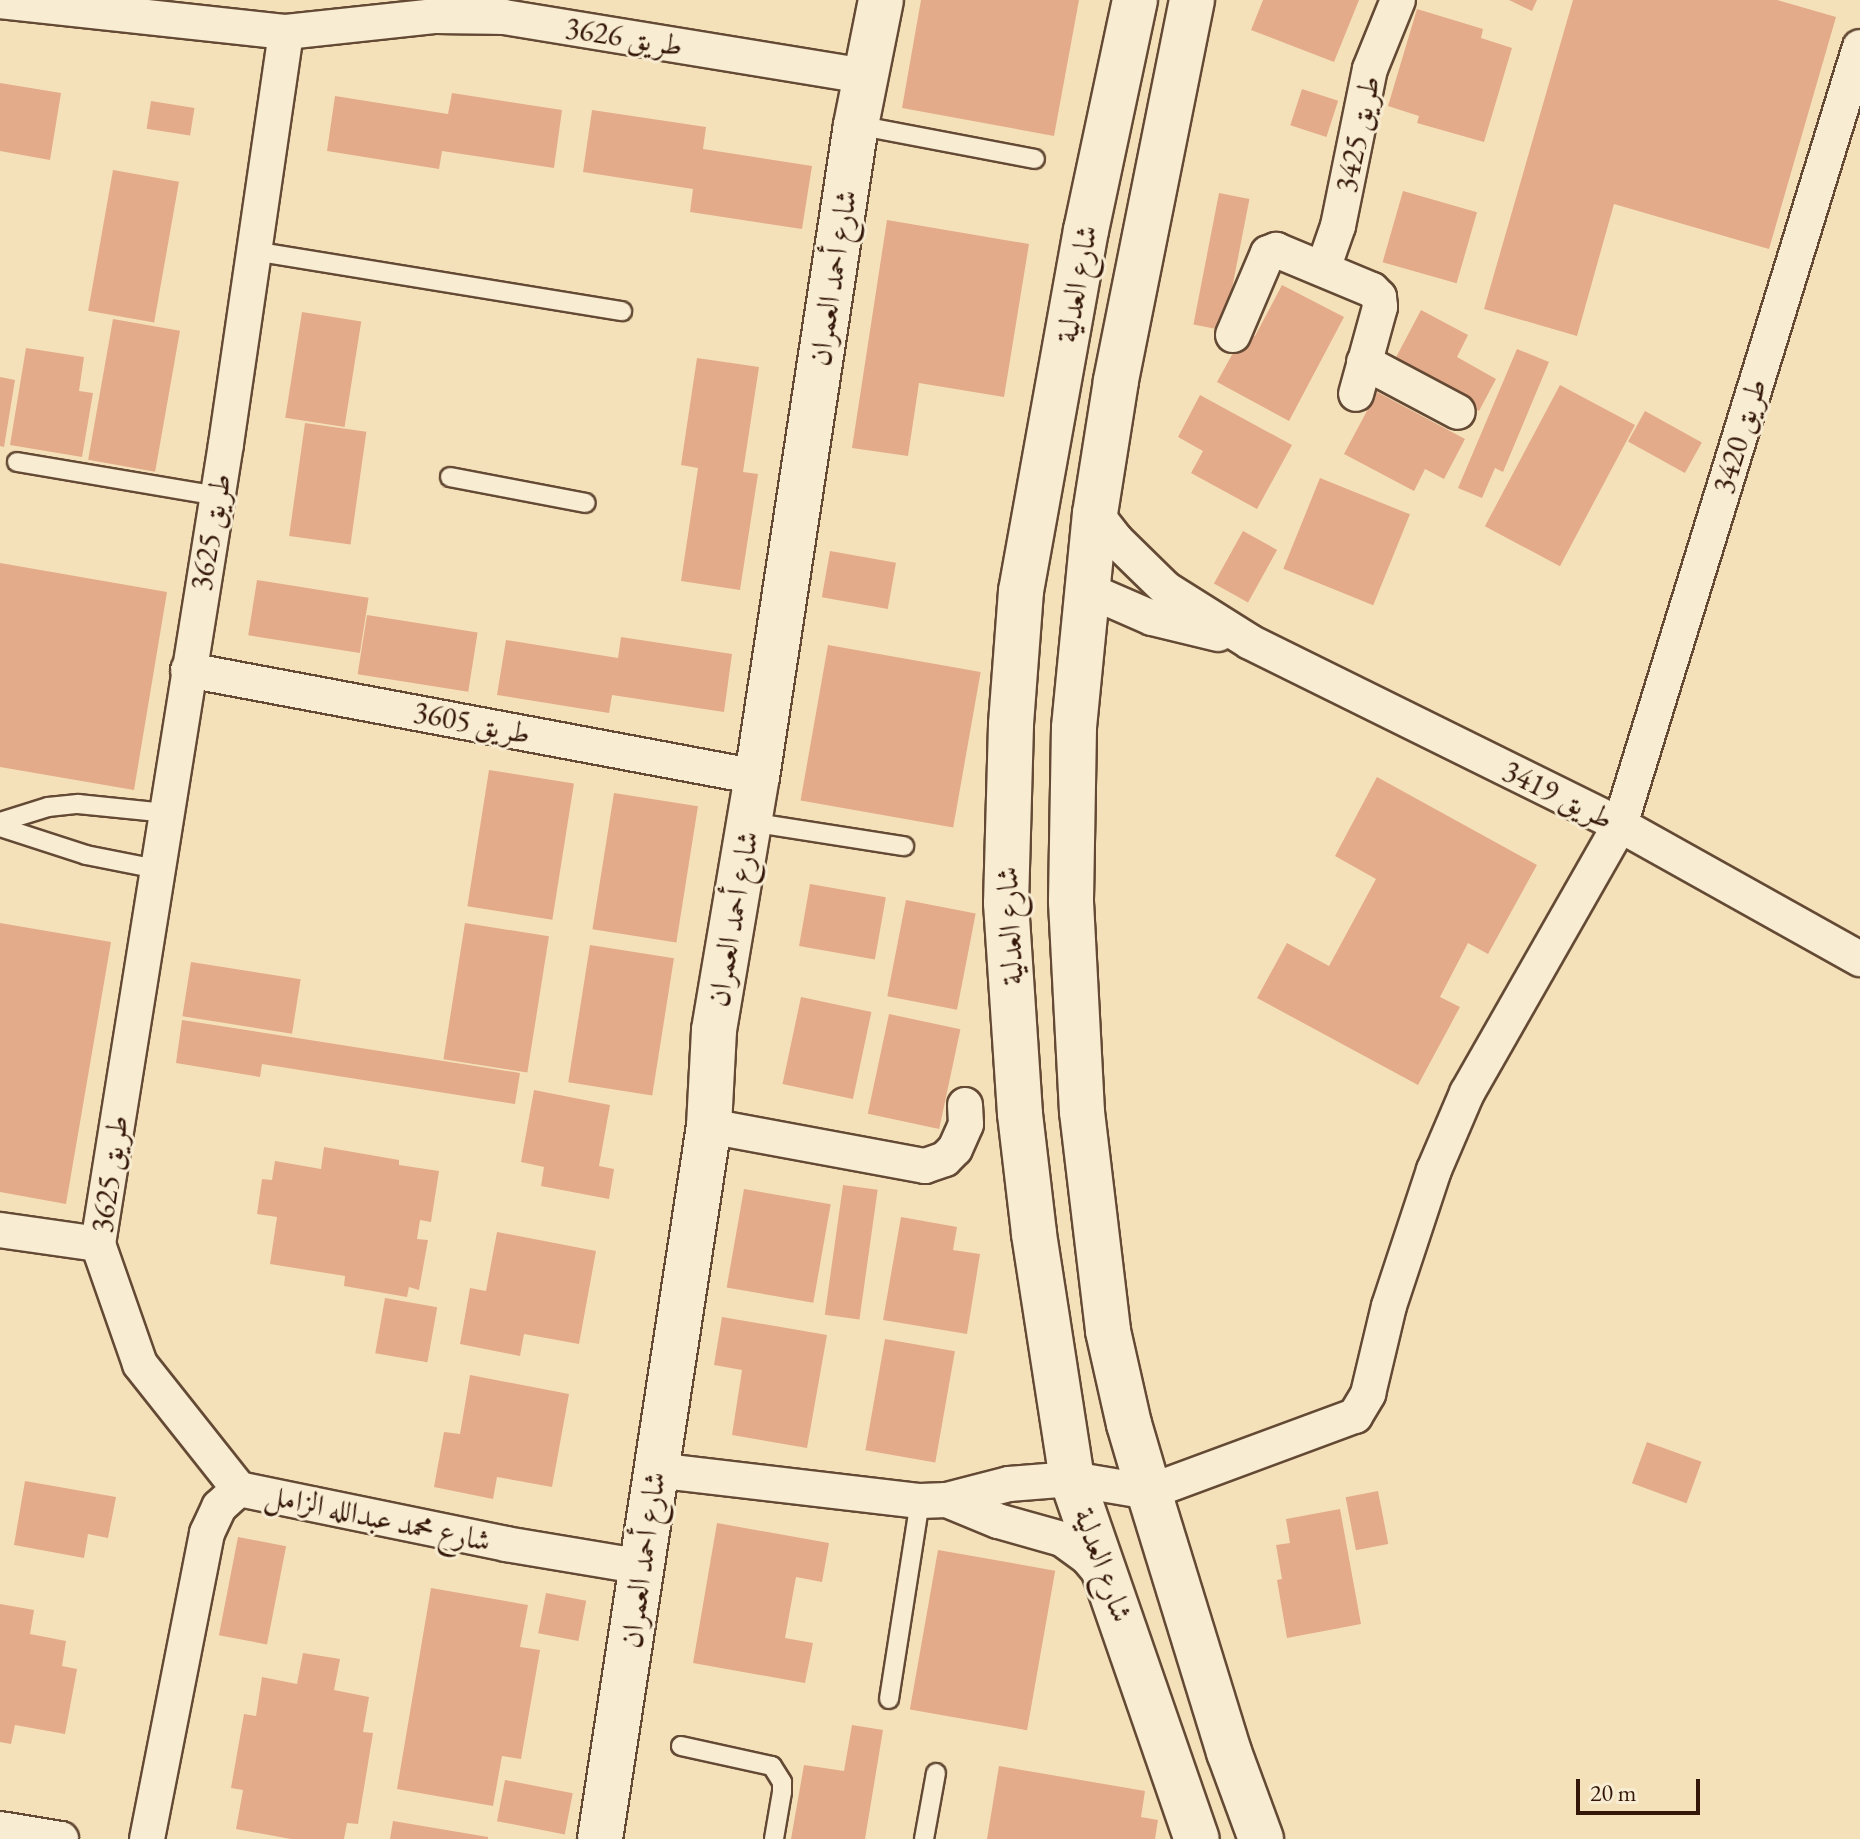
<!DOCTYPE html>
<meta charset="utf-8">
<style>
body{margin:0}
#map{position:relative;width:1860px;height:1839px;overflow:hidden;background:#f4e1b9;font-family:"EB Garamond",Amiri,serif}
div>[style]{position:absolute}
[style*='--x']{left:calc(var(--x)*1px);top:calc(var(--y)*1px);width:calc(var(--w)*1px);rotate:calc(var(--a)*1deg)}
.building>*{inset:0;background:#e4ab8a;transform-origin:0 0}
.roads{filter:drop-shadow(2px 0 #644a35) drop-shadow(-2px 0 #644a35) drop-shadow(0 2px #644a35) drop-shadow(0 -2px #644a35)}
.lane>*{height:18px;margin:-9px;padding:0 9px;transform-origin:9px;border-radius:9px;background:#f8ecd2}
.street>*{height:34px;margin:-17px;padding:0 17px;transform-origin:17px;border-radius:17px;background:#f8ecd2}
.secondary>*{height:44px;margin:-22px;padding:0 22px;transform-origin:22px;border-radius:22px;background:#f8ecd2}
span{translate:-50% -50%;white-space:nowrap;text-align:center;line-height:1.15;-webkit-text-stroke:6px #f8ecd2;paint-order:stroke}
.street-label{font-size:30px;color:#341709}
.scale{position:absolute;left:1576px;top:1779px;width:124px;height:36px;box-sizing:border-box;border:4px solid #341709;border-top:0;padding-left:10px;font-size:24px;line-height:28px;white-space:nowrap;color:#341709;-webkit-text-stroke:6px #f8ecd2;paint-order:stroke}
</style>
<div id="map">
<div class="building">
<i style="clip-path:polygon(921px 0,1079px 0,1054px 136px,902px 108px)"></i>
<i style="clip-path:polygon(1263px 0,1359px 0,1334px 62px,1251px 30px)"></i>
<i style="clip-path:polygon(1509px 0,1537px 0,1532px 11px)"></i>
<i style="clip-path:polygon(1573px 0,1777px 0,1836px 17px,1769px 249px,1614px 204px,1577px 336px,1484px 309px)"></i>
<i style="clip-path:polygon(1417px 9px,1483px 29px,1481px 38px,1512px 48px,1484px 142px,1417px 123px,1419px 116px,1388px 106px)"></i>
<i style="clip-path:polygon(0 83px,61px 93px,50px 160px,0 151px)"></i>
<i style="left:1302px;top:89px;width:38px;height:38px;rotate:18deg"></i>
<i style="clip-path:polygon(452px 93px,562px 110px,554px 168px,442px 151px,439px 169px,327px 151px,335px 96px,448px 114px)"></i>
<i style="left:151px;top:101px;width:44px;height:28px;rotate:9deg"></i>
<i style="clip-path:polygon(592px 110px,706px 127px,703px 149px,812px 166px,802px 229px,690px 212px,693px 189px,583px 172px)"></i>
<i style="left:113px;top:170px;width:67px;height:143px;rotate:10deg"></i>
<i style="left:1403px;top:191px;width:77px;height:74px;rotate:16deg"></i>
<i style="left:1219px;top:193px;width:31px;height:134px;rotate:11deg"></i>
<i style="clip-path:polygon(887px 220px,1029px 244px,1004px 397px,919px 383px,908px 456px,852px 448px)"></i>
<i style="clip-path:polygon(1282px 285px,1344px 317px,1289px 421px,1217px 382px,1245px 331px,1255px 336px)"></i>
<i style="clip-path:polygon(1421px 310px,1468px 335px,1457px 357px,1496px 379px,1479px 411px,1392px 365px)"></i>
<i style="left:302px;top:312px;width:60px;height:107px;rotate:9deg"></i>
<i style="left:113px;top:319px;width:68px;height:143px;rotate:10deg"></i>
<i style="clip-path:polygon(26px 348px,84px 357px,79px 391px,93px 393px,82px 457px,10px 445px)"></i>
<i style="clip-path:polygon(1517px 349px,1549px 362px,1503px 472px,1495px 468px,1482px 498px,1458px 488px)"></i>
<i style="clip-path:polygon(697px 358px,759px 367px,743px 472px,758px 474px,740px 590px,681px 581px,698px 468px,681px 465px)"></i>
<i style="clip-path:polygon(0 377px,15px 380px,4px 447px,0 446px)"></i>
<i style="left:1560px;top:385px;width:85px;height:160px;rotate:28deg"></i>
<i style="clip-path:polygon(1377px 392px,1465px 439px,1444px 479px,1425px 469px,1414px 491px,1344px 454px)"></i>
<i style="clip-path:polygon(1200px 395px,1292px 445px,1257px 509px,1191px 473px,1203px 451px,1178px 437px)"></i>
<i style="left:1645px;top:411px;width:65px;height:35px;rotate:29deg"></i>
<i style="left:305px;top:423px;width:62px;height:114px;rotate:8deg"></i>
<i style="left:1320px;top:478px;width:97px;height:98px;rotate:22deg"></i>
<i style="left:1243px;top:531px;width:39px;height:60px;rotate:29deg"></i>
<i style="left:830px;top:551px;width:67px;height:47px;rotate:10deg"></i>
<i style="clip-path:polygon(0 563px,167px 592px,134px 790px,0 767px)"></i>
<i style="left:257px;top:580px;width:113px;height:56px;rotate:9deg"></i>
<i style="left:367px;top:615px;width:112px;height:60px;rotate:9deg"></i>
<i style="clip-path:polygon(621px 637px,732px 654px,724px 712px,612px 695px,609px 713px,497px 695px,506px 640px,618px 658px)"></i>
<i style="left:828px;top:645px;width:155px;height:158px;rotate:10deg"></i>
<i style="left:489px;top:770px;width:86px;height:138px;rotate:9deg"></i>
<i style="clip-path:polygon(1377px 777px,1537px 865px,1488px 954px,1468px 943px,1440px 997px,1460px 1007px,1418px 1085px,1257px 998px,1287px 943px,1329px 966px,1376px 879px,1335px 856px)"></i>
<i style="left:614px;top:793px;width:85px;height:138px;rotate:9deg"></i>
<i style="left:810px;top:884px;width:77px;height:63px;rotate:10deg"></i>
<i style="left:906px;top:900px;width:71px;height:98px;rotate:11deg"></i>
<i style="clip-path:polygon(0 923px,111px 942px,66px 1204px,0 1192px)"></i>
<i style="left:465px;top:923px;width:85px;height:138px;rotate:9deg"></i>
<i style="left:590px;top:945px;width:85px;height:139px;rotate:9deg"></i>
<i style="left:191px;top:962px;width:111px;height:55px;rotate:9deg"></i>
<i style="left:801px;top:997px;width:72px;height:89px;rotate:12deg"></i>
<i style="left:889px;top:1014px;width:73px;height:102px;rotate:12deg"></i>
<i style="clip-path:polygon(182px 1020px,520px 1073px,515px 1104px,262px 1064px,260px 1077px,176px 1063px)"></i>
<i style="clip-path:polygon(534px 1090px,610px 1105px,599px 1166px,614px 1169px,609px 1199px,541px 1186px,544px 1167px,521px 1162px)"></i>
<i style="clip-path:polygon(324px 1147px,399px 1160px,399px 1165px,439px 1171px,431px 1222px,420px 1220px,417px 1239px,428px 1240px,419px 1290px,409px 1287px,407px 1297px,344px 1286px,345px 1276px,270px 1264px,277px 1217px,257px 1214px,262px 1179px,272px 1180px,275px 1161px,321px 1169px)"></i>
<i style="left:843px;top:1185px;width:35px;height:131px;rotate:8deg"></i>
<i style="left:744px;top:1189px;width:88px;height:100px;rotate:10deg"></i>
<i style="clip-path:polygon(901px 1217px,957px 1227px,953px 1250px,980px 1254px,967px 1334px,883px 1320px)"></i>
<i style="clip-path:polygon(497px 1232px,596px 1251px,579px 1344px,524px 1334px,520px 1356px,460px 1344px,470px 1288px,486px 1291px)"></i>
<i style="left:385px;top:1298px;width:53px;height:56px;rotate:10deg"></i>
<i style="clip-path:polygon(722px 1317px,827px 1335px,807px 1448px,732px 1435px,742px 1370px,714px 1365px)"></i>
<i style="left:885px;top:1339px;width:71px;height:113px;rotate:10deg"></i>
<i style="clip-path:polygon(470px 1375px,569px 1394px,552px 1487px,497px 1477px,493px 1499px,434px 1487px,444px 1432px,460px 1434px)"></i>
<i style="left:1647px;top:1442px;width:58px;height:44px;rotate:20deg"></i>
<i style="clip-path:polygon(25px 1481px,116px 1497px,108px 1538px,88px 1534px,84px 1558px,14px 1545px)"></i>
<i style="left:1378px;top:1491px;width:54px;height:33px;rotate:79deg"></i>
<i style="clip-path:polygon(1340px 1509px,1361px 1624px,1287px 1638px,1277px 1580px,1282px 1579px,1276px 1545px,1290px 1543px,1286px 1519px)"></i>
<i style="clip-path:polygon(717px 1523px,829px 1543px,822px 1582px,796px 1577px,785px 1638px,813px 1643px,805px 1683px,693px 1663px)"></i>
<i style="left:238px;top:1537px;width:49px;height:100px;rotate:11deg"></i>
<i style="left:938px;top:1550px;width:119px;height:162px;rotate:10deg"></i>
<i style="clip-path:polygon(431px 1588px,528px 1605px,520px 1647px,540px 1650px,521px 1759px,502px 1756px,493px 1806px,397px 1789px)"></i>
<i style="left:546px;top:1593px;width:41px;height:41px;rotate:11deg"></i>
<i style="clip-path:polygon(0 1604px,34px 1610px,30px 1634px,66px 1641px,62px 1666px,77px 1669px,65px 1734px,15px 1725px,11px 1744px,0 1742px)"></i>
<i style="clip-path:polygon(303px 1653px,340px 1659px,334px 1690px,369px 1697px,363px 1732px,373px 1733px,358px 1824px,347px 1823px,344px 1839px,291px 1839px,236px 1829px,243px 1790px,231px 1788px,244px 1714px,256px 1716px,262px 1677px,297px 1684px)"></i>
<i style="clip-path:polygon(852px 1725px,883px 1730px,865px 1839px,791px 1839px,804px 1765px,844px 1771px)"></i>
<i style="clip-path:polygon(999px 1766px,1145px 1791px,1141px 1817px,1158px 1820px,1155px 1839px,987px 1839px)"></i>
<i style="left:505px;top:1780px;width:69px;height:42px;rotate:11deg"></i>
<i style="clip-path:polygon(393px 1821px,488px 1837px,488px 1839px,390px 1839px)"></i>
</div>
<div class="roads">
<div class="lane">
<i style="--x:857;--y:125;--w:181;--a:10.8"></i>
<i style="--x:254;--y:251;--w:373;--a:9.3"></i>
<i style="--x:17;--y:462;--w:203;--a:9.6"></i>
<i style="--x:450;--y:477;--w:138;--a:10.8"></i>
<i style="--x:0;--y:822;--w:50;--a:-17.4"></i>
<i style="--x:48;--y:807;--w:30;--a:-6"></i>
<i style="--x:78;--y:804;--w:88;--a:5.8"></i>
<i style="--x:750;--y:822;--w:156;--a:8.9"></i>
<i style="--x:0;--y:827;--w:90;--a:18"></i>
<i style="--x:86;--y:855;--w:72;--a:11.2"></i>
<i style="--x:889;--y:1699;--w:200;--a:-81.1"></i>
<i style="--x:681;--y:1746;--w:93;--a:12.4"></i>
<i style="--x:772;--y:1766;--w:19;--a:58"></i>
<i style="--x:782;--y:1782;--w:10;--a:90"></i>
<i style="--x:782;--y:1792;--w:48;--a:99.7"></i>
<i style="--x:924;--y:1839;--w:67;--a:-79.7"></i>
</div>
<div class="street">
<i style="--x:0;--y:1;--w:288;--a:6.2"></i>
<i style="--x:286;--y:32;--w:151;--a:-6.1"></i>
<i style="--x:436;--y:16;--w:68;--a:0.8"></i>
<i style="--x:504;--y:17;--w:366;--a:9.3"></i>
<i style="--x:1323;--y:269;--w:46;--a:-70.8"></i>
<i style="--x:1338;--y:226;--w:160;--a:-78.5"></i>
<i style="--x:1370;--y:69;--w:74;--a:-67.9"></i>
<i style="--x:1233;--y:335;--w:89;--a:-66.9"></i>
<i style="--x:1268;--y:253;--w:9;--a:-21"></i>
<i style="--x:1276;--y:250;--w:104;--a:22.6"></i>
<i style="--x:1372;--y:290;--w:10;--a:45"></i>
<i style="--x:1379;--y:297;--w:10;--a:84"></i>
<i style="--x:1380;--y:307;--w:90;--a:105.4"></i>
<i style="--x:1364;--y:362;--w:106;--a:28"></i>
<i style="--x:1095;--y:513;--w:34;--a:52"></i>
<i style="--x:1116;--y:540;--w:70;--a:44.4"></i>
<i style="--x:1166;--y:589;--w:99;--a:32.2"></i>
<i style="--x:1250;--y:642;--w:413;--a:26.3"></i>
<i style="--x:1620;--y:825;--w:275;--a:29.2"></i>
<i style="--x:1090;--y:591;--w:68;--a:23.5"></i>
<i style="--x:1152;--y:618;--w:68;--a:13.6"></i>
<i style="--x:188;--y:670;--w:579;--a:10.65"></i>
<i style="--x:709;--y:1126;--w:220;--a:10.5"></i>
<i style="--x:925;--y:1166;--w:21;--a:-19"></i>
<i style="--x:945;--y:1159;--w:14;--a:-45"></i>
<i style="--x:955;--y:1149;--w:27;--a:-66"></i>
<i style="--x:966;--y:1124;--w:19;--a:-93"></i>
<i style="--x:0;--y:1230;--w:99;--a:8.1"></i>
<i style="--x:655;--y:1470;--w:267;--a:6.7"></i>
<i style="--x:920;--y:1501;--w:27;--a:-2"></i>
<i style="--x:947;--y:1500;--w:64;--a:-14.5"></i>
<i style="--x:1009;--y:1484;--w:63;--a:-4.5"></i>
<i style="--x:1072;--y:1479;--w:78;--a:9.6"></i>
<i style="--x:1149;--y:1492;--w:220;--a:-20.3"></i>
<i style="--x:1355;--y:1416;--w:26;--a:-59"></i>
<i style="--x:1368;--y:1394;--w:90;--a:-76.6"></i>
<i style="--x:1389;--y:1306;--w:143;--a:-71.7"></i>
<i style="--x:1434;--y:1170;--w:84;--a:-66.8"></i>
<i style="--x:1467;--y:1093;--w:309;--a:-60.3"></i>
<i style="--x:1620;--y:825;--w:814;--a:-72.86"></i>
<i style="--x:239;--y:1489;--w:159;--a:-128.4"></i>
<i style="--x:140;--y:1364;--w:127;--a:-109.3"></i>
<i style="--x:98;--y:1244;--w:810;--a:-80.91"></i>
<i style="--x:226;--y:444;--w:416;--a:-81.7"></i>
<i style="--x:239;--y:1489;--w:273;--a:11.6"></i>
<i style="--x:506;--y:1544;--w:139;--a:9.5"></i>
<i style="--x:947;--y:1500;--w:55;--a:22.4"></i>
<i style="--x:998;--y:1521;--w:66;--a:15.7"></i>
<i style="--x:1062;--y:1539;--w:31;--a:36"></i>
<i style="--x:1087;--y:1557;--w:26;--a:50"></i>
<i style="--x:0;--y:1829;--w:62;--a:9.3"></i>
<i style="--x:147;--y:1839;--w:312;--a:-78.9"></i>
<i style="--x:207;--y:1533;--w:29;--a:-65"></i>
<i style="--x:219;--y:1507;--w:27;--a:-42"></i>
</div>
<div class="secondary">
<i style="--x:1135;--y:0;--w:235;--a:102"></i>
<i style="--x:1086;--y:230;--w:367;--a:100.2"></i>
<i style="--x:1021;--y:591;--w:134;--a:94.3"></i>
<i style="--x:1011;--y:725;--w:178;--a:91.6"></i>
<i style="--x:1006;--y:903;--w:211;--a:86.2"></i>
<i style="--x:1020;--y:1114;--w:121;--a:83.3"></i>
<i style="--x:1034;--y:1234;--w:248;--a:81.2"></i>
<i style="--x:1072;--y:1479;--w:381;--a:70.9"></i>
<i style="--x:1192;--y:0;--w:389;--a:101.3"></i>
<i style="--x:1116;--y:381;--w:134;--a:99"></i>
<i style="--x:1095;--y:513;--w:216;--a:95.6"></i>
<i style="--x:1074;--y:728;--w:174;--a:91"></i>
<i style="--x:1071;--y:902;--w:210;--a:87"></i>
<i style="--x:1082;--y:1112;--w:221;--a:83.2"></i>
<i style="--x:1108;--y:1331;--w:95;--a:77.3"></i>
<i style="--x:1129;--y:1424;--w:71;--a:73.6"></i>
<i style="--x:1149;--y:1492;--w:272;--a:72.9"></i>
<i style="--x:1229;--y:1752;--w:93;--a:69.8"></i>
<i style="--x:600;--y:1839;--w:721;--a:-81.31"></i>
<i style="--x:709;--y:1126;--w:96;--a:-87"></i>
<i style="--x:714;--y:1030;--w:257;--a:-80.4"></i>
<i style="--x:757;--y:777;--w:659;--a:-81.37"></i>
<i style="--x:856;--y:125;--w:127;--a:-78.7"></i>
</div>
</div>
<div class="street-label">
<span style="left:624px;top:37px;rotate:9deg">طريق 3626</span>
<span style="left:1358px;top:134px;rotate:-78deg">طريق 3425</span>
<span style="left:833px;top:278px;rotate:-81deg">شارع أحمد العمران</span>
<span style="left:1077px;top:284px;rotate:-80deg">شارع العدلية</span>
<span style="left:1740px;top:436px;rotate:-73deg">طريق 3420</span>
<span style="left:211px;top:532px;rotate:-80deg">طريق 3625</span>
<span style="left:472px;top:723px;rotate:11deg">طريق 3605</span>
<span style="left:1558px;top:795px;rotate:26deg">طريق 3419</span>
<span style="left:733px;top:919px;rotate:-80deg">شارع أحمد العمران</span>
<span style="left:1010px;top:926px;rotate:-93deg">شارع العدلية</span>
<span style="left:110px;top:1174px;rotate:-82deg">طريق 3625</span>
<span style="left:378px;top:1518px;rotate:12deg">شارع محمد عبدالله الزامل</span>
<span style="left:643px;top:1560px;rotate:-82deg">شارع أحمد العمران</span>
<span style="left:1103px;top:1565px;rotate:70deg">شارع العدلية</span>
</div>
<div class="scale">20 m</div>
</div>
